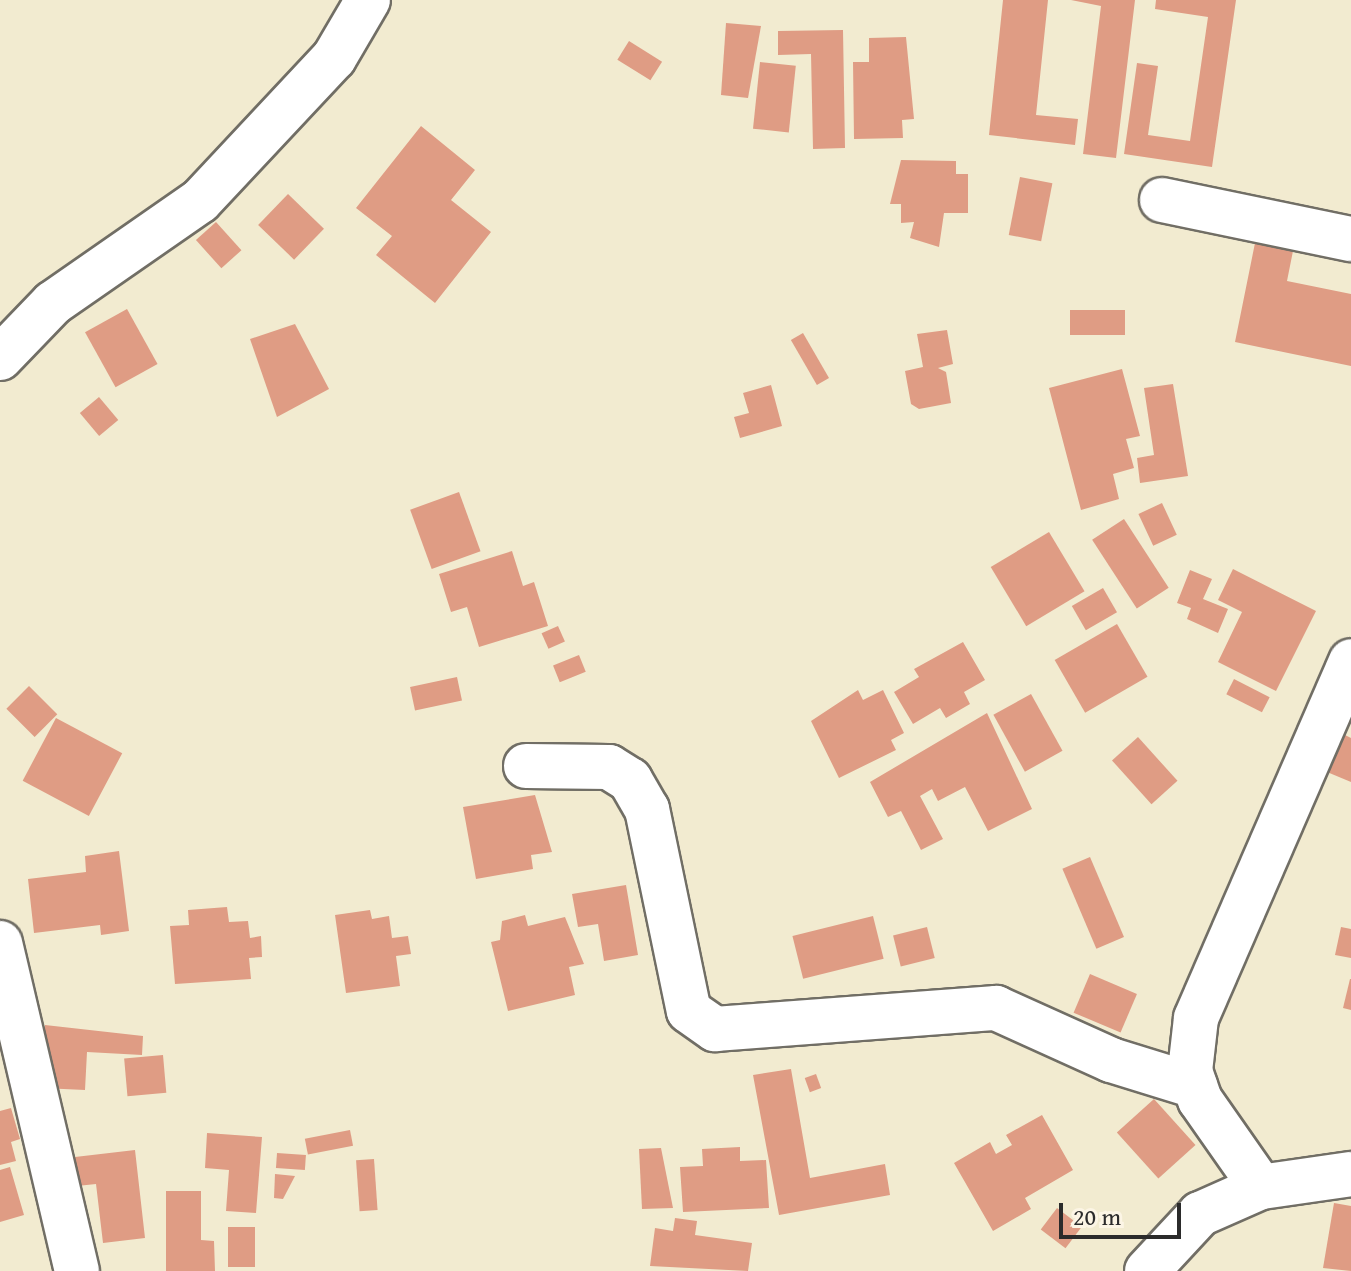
<!DOCTYPE html>
<style>
body{margin:0}
#map{position:relative;width:1351px;height:1271px;overflow:hidden;background:#f2ebd0;font-family:"Gentium Book Plus",serif}
div>[style]{position:absolute}
[style*='--x']{left:calc(var(--x)*1px);top:calc(var(--y)*1px);width:calc(var(--w)*1px);rotate:calc(var(--a)*1deg)}
.building>*{inset:0;background:#df9c84;transform-origin:0 0}
.roads{filter:drop-shadow(2px 0 #716e65) drop-shadow(-2px 0 #716e65) drop-shadow(0 2px #716e65) drop-shadow(0 -2px #716e65)}
.minor>*{height:44px;margin:-22px;padding:0 22px;transform-origin:22px;border-radius:22px;background:#fff}
span{translate:-50% -50%;white-space:nowrap;text-align:center;line-height:1.15;-webkit-text-stroke:6px #fcf5e5;paint-order:stroke}
.scale{position:absolute;left:1059px;top:1203px;width:122px;height:36px;box-sizing:border-box;border:4px solid #2b2b2b;border-top:0;padding-left:10px;font-size:24px;line-height:28px;white-space:nowrap;color:#2b2b2b;-webkit-text-stroke:6px #fcf5e5;paint-order:stroke}
</style>
<div id="map">
<div class="building">
<i style="clip-path:polygon(1003px 0,1048px 0,1036px 115px,1078px 119px,1075px 145px,989px 135px)"></i>
<i style="clip-path:polygon(1135px 0,1116px 158px,1083px 154px,1101px 6px,1071px 0)"></i>
<i style="clip-path:polygon(1156px 0,1236px 0,1212px 167px,1124px 154px,1137px 63px,1158px 66px,1148px 135px,1190px 141px,1208px 17px,1155px 9px)"></i>
<i style="clip-path:polygon(726px 23px,761px 26px,748px 98px,721px 95px)"></i>
<i style="clip-path:polygon(843px 30px,845px 148px,813px 149px,811px 54px,778px 55px,778px 31px)"></i>
<i style="clip-path:polygon(906px 37px,914px 119px,902px 120px,903px 138px,854px 139px,853px 62px,869px 62px,869px 38px)"></i>
<i style="left:629px;top:41px;width:39px;height:22px;rotate:32deg"></i>
<i style="left:760px;top:62px;width:36px;height:67px;rotate:6deg"></i>
<i style="clip-path:polygon(421px 126px,475px 170px,451px 200px,491px 232px,435px 303px,376px 255px,392px 236px,356px 208px)"></i>
<i style="clip-path:polygon(901px 160px,956px 161px,956px 174px,968px 174px,968px 213px,944px 213px,939px 247px,910px 238px,914px 222px,901px 223px,901px 204px,890px 204px)"></i>
<i style="left:1020px;top:177px;width:33px;height:59px;rotate:11deg"></i>
<i style="left:288px;top:194px;width:50px;height:43px;rotate:44deg"></i>
<i style="left:216px;top:222px;width:38px;height:27px;rotate:48deg"></i>
<i style="clip-path:polygon(1255px 243px,1293px 251px,1287px 281px,1351px 294px,1351px 366px,1235px 342px)"></i>
<i style="left:127px;top:309px;width:63px;height:48px;rotate:61deg"></i>
<i style="left:1070px;top:310px;width:55px;height:25px"></i>
<i style="clip-path:polygon(295px 324px,329px 389px,277px 417px,250px 339px)"></i>
<i style="clip-path:polygon(947px 330px,953px 364px,938px 368px,946px 372px,951px 403px,919px 409px,911px 404px,905px 371px,923px 367px,917px 334px)"></i>
<i style="left:803px;top:333px;width:52px;height:14px;rotate:60deg"></i>
<i style="clip-path:polygon(1122px 369px,1140px 436px,1126px 439px,1134px 468px,1113px 474px,1119px 499px,1081px 510px,1049px 388px)"></i>
<i style="clip-path:polygon(1173px 384px,1188px 476px,1140px 483px,1137px 458px,1154px 455px,1144px 388px)"></i>
<i style="clip-path:polygon(771px 385px,782px 426px,740px 438px,734px 417px,749px 413px,743px 393px)"></i>
<i style="left:99px;top:397px;width:30px;height:25px;rotate:50deg"></i>
<i style="left:459px;top:492px;width:63px;height:52px;rotate:70deg"></i>
<i style="left:1162px;top:503px;width:35px;height:26px;rotate:65deg"></i>
<i style="left:1124px;top:519px;width:82px;height:38px;rotate:57deg"></i>
<i style="left:1049px;top:532px;width:69px;height:68px;rotate:59deg"></i>
<i style="clip-path:polygon(512px 551px,523px 586px,534px 582px,548px 626px,479px 647px,467px 607px,451px 612px,439px 574px)"></i>
<i style="clip-path:polygon(1233px 569px,1316px 611px,1276px 691px,1218px 662px,1242px 612px,1218px 600px)"></i>
<i style="clip-path:polygon(1190px 570px,1212px 579px,1203px 599px,1228px 609px,1218px 633px,1187px 619px,1191px 608px,1177px 603px)"></i>
<i style="left:1103px;top:588px;width:28px;height:36px;rotate:60deg"></i>
<i style="left:1117px;top:624px;width:61px;height:72px;rotate:60deg"></i>
<i style="left:558px;top:626px;width:17px;height:18px;rotate:66deg"></i>
<i style="clip-path:polygon(963px 642px,985px 680px,964px 692px,970px 704px,946px 718px,940px 708px,913px 724px,894px 692px,919px 677px,914px 669px)"></i>
<i style="left:579px;top:655px;width:18px;height:28px;rotate:68deg"></i>
<i style="left:457px;top:677px;width:24px;height:48px;rotate:78deg"></i>
<i style="left:1234px;top:679px;width:40px;height:17px;rotate:27deg"></i>
<i style="left:29px;top:686px;width:40px;height:32px;rotate:45deg"></i>
<i style="clip-path:polygon(858px 690px,863px 700px,883px 690px,904px 733px,891px 740px,896px 750px,839px 778px,811px 721px)"></i>
<i style="left:1031px;top:694px;width:65px;height:43px;rotate:61deg"></i>
<i style="clip-path:polygon(987px 713px,1032px 809px,988px 831px,965px 787px,938px 801px,932px 789px,920px 796px,943px 839px,921px 850px,901px 811px,888px 817px,870px 782px)"></i>
<i style="left:56px;top:718px;width:75px;height:71px;rotate:28deg"></i>
<i style="clip-path:polygon(1343px 734px,1351px 738px,1351px 782px,1327px 772px)"></i>
<i style="left:1138px;top:737px;width:59px;height:35px;rotate:48deg"></i>
<i style="clip-path:polygon(535px 795px,552px 852px,531px 855px,533px 869px,476px 879px,463px 807px)"></i>
<i style="clip-path:polygon(119px 851px,129px 931px,101px 935px,100px 925px,34px 933px,28px 879px,86px 872px,85px 856px)"></i>
<i style="left:1090px;top:857px;width:87px;height:30px;rotate:67deg"></i>
<i style="clip-path:polygon(626px 885px,638px 955px,604px 961px,598px 924px,578px 927px,572px 894px)"></i>
<i style="clip-path:polygon(227px 907px,229px 922px,248px 921px,250px 938px,261px 936px,262px 957px,249px 958px,251px 979px,175px 984px,170px 926px,189px 925px,188px 910px)"></i>
<i style="clip-path:polygon(370px 910px,372px 919px,389px 916px,392px 938px,408px 936px,411px 954px,396px 956px,400px 986px,346px 993px,335px 915px)"></i>
<i style="clip-path:polygon(525px 915px,528px 926px,565px 917px,584px 964px,569px 967px,575px 995px,508px 1011px,491px 942px,500px 940px,502px 921px)"></i>
<i style="left:873px;top:916px;width:44px;height:83px;rotate:76deg"></i>
<i style="left:927px;top:927px;width:32px;height:35px;rotate:76deg"></i>
<i style="clip-path:polygon(1341px 927px,1351px 929px,1351px 958px,1335px 955px)"></i>
<i style="left:1090px;top:974px;width:51px;height:42px;rotate:23deg"></i>
<i style="clip-path:polygon(1350px 979px,1351px 979px,1351px 1010px,1343px 1008px)"></i>
<i style="clip-path:polygon(45px 1025px,143px 1036px,142px 1055px,87px 1052px,85px 1090px,42px 1088px)"></i>
<i style="left:163px;top:1055px;width:38px;height:39px;rotate:85deg"></i>
<i style="clip-path:polygon(791px 1069px,810px 1178px,885px 1164px,890px 1195px,779px 1215px,753px 1075px)"></i>
<i style="left:816px;top:1074px;width:15px;height:12px;rotate:70deg"></i>
<i style="left:1154px;top:1099px;width:62px;height:50px;rotate:48deg"></i>
<i style="clip-path:polygon(11px 1108px,20px 1139px,11px 1142px,16px 1161px,0 1165px,0 1111px)"></i>
<i style="clip-path:polygon(1042px 1115px,1073px 1170px,1025px 1198px,1031px 1209px,993px 1231px,954px 1163px,990px 1142px,996px 1154px,1012px 1145px,1006px 1135px)"></i>
<i style="left:350px;top:1130px;width:16px;height:46px;rotate:79deg"></i>
<i style="clip-path:polygon(207px 1133px,262px 1137px,256px 1213px,226px 1211px,229px 1170px,205px 1168px)"></i>
<i style="clip-path:polygon(740px 1147px,740px 1161px,766px 1160px,769px 1208px,683px 1212px,680px 1167px,703px 1166px,702px 1149px)"></i>
<i style="clip-path:polygon(661px 1148px,673px 1208px,642px 1209px,639px 1149px)"></i>
<i style="clip-path:polygon(135px 1150px,145px 1238px,103px 1243px,96px 1184px,77px 1186px,75px 1157px)"></i>
<i style="left:277px;top:1153px;width:29px;height:15px;rotate:4deg"></i>
<i style="left:374px;top:1159px;width:51px;height:18px;rotate:86deg"></i>
<i style="clip-path:polygon(10px 1167px,24px 1215px,0 1222px,0 1170px)"></i>
<i style="clip-path:polygon(275px 1174px,295px 1176px,283px 1199px,274px 1198px)"></i>
<i style="clip-path:polygon(166px 1191px,201px 1191px,201px 1240px,214px 1241px,215px 1271px,166px 1271px)"></i>
<i style="clip-path:polygon(1334px 1203px,1351px 1206px,1351px 1271px,1323px 1268px)"></i>
<i style="left:1057px;top:1208px;width:31px;height:27px;rotate:37deg"></i>
<i style="clip-path:polygon(675px 1218px,697px 1221px,695px 1235px,752px 1243px,748px 1271px,650px 1266px,655px 1228px,673px 1231px)"></i>
<i style="left:228px;top:1227px;width:27px;height:40px"></i>
</div>
<div class="roads">
<div class="minor">
<i style="--x:1162;--y:200;--w:193;--a:11.7"></i>
<i style="--x:0;--y:358;--w:76;--a:-46.1"></i>
<i style="--x:53;--y:303;--w:179;--a:-34.8"></i>
<i style="--x:200;--y:201;--w:196;--a:-46.9"></i>
<i style="--x:334;--y:58;--w:67;--a:-59.6"></i>
<i style="--x:526;--y:766;--w:83;--a:0.7"></i>
<i style="--x:609;--y:767;--w:25;--a:32"></i>
<i style="--x:630;--y:780;--w:34;--a:60"></i>
<i style="--x:647;--y:809;--w:206;--a:78.3"></i>
<i style="--x:689;--y:1011;--w:32;--a:35"></i>
<i style="--x:715;--y:1029;--w:282;--a:-4.3"></i>
<i style="--x:996;--y:1008;--w:126;--a:24.3"></i>
<i style="--x:1111;--y:1060;--w:88;--a:17.2"></i>
<i style="--x:0;--y:943;--w:337;--a:76.8"></i>
<i style="--x:1261;--y:1187;--w:106;--a:-125"></i>
<i style="--x:1200;--y:1100;--w:31;--a:-109"></i>
<i style="--x:1190;--y:1071;--w:53;--a:-83.5"></i>
<i style="--x:1196;--y:1018;--w:389;--a:-66.5"></i>
<i style="--x:1147;--y:1271;--w:78;--a:-47.1"></i>
<i style="--x:1200;--y:1214;--w:67;--a:-23.9"></i>
<i style="--x:1261;--y:1187;--w:91;--a:-8.2"></i>
</div>
</div>
<div class="scale">20 m</div>
</div>
